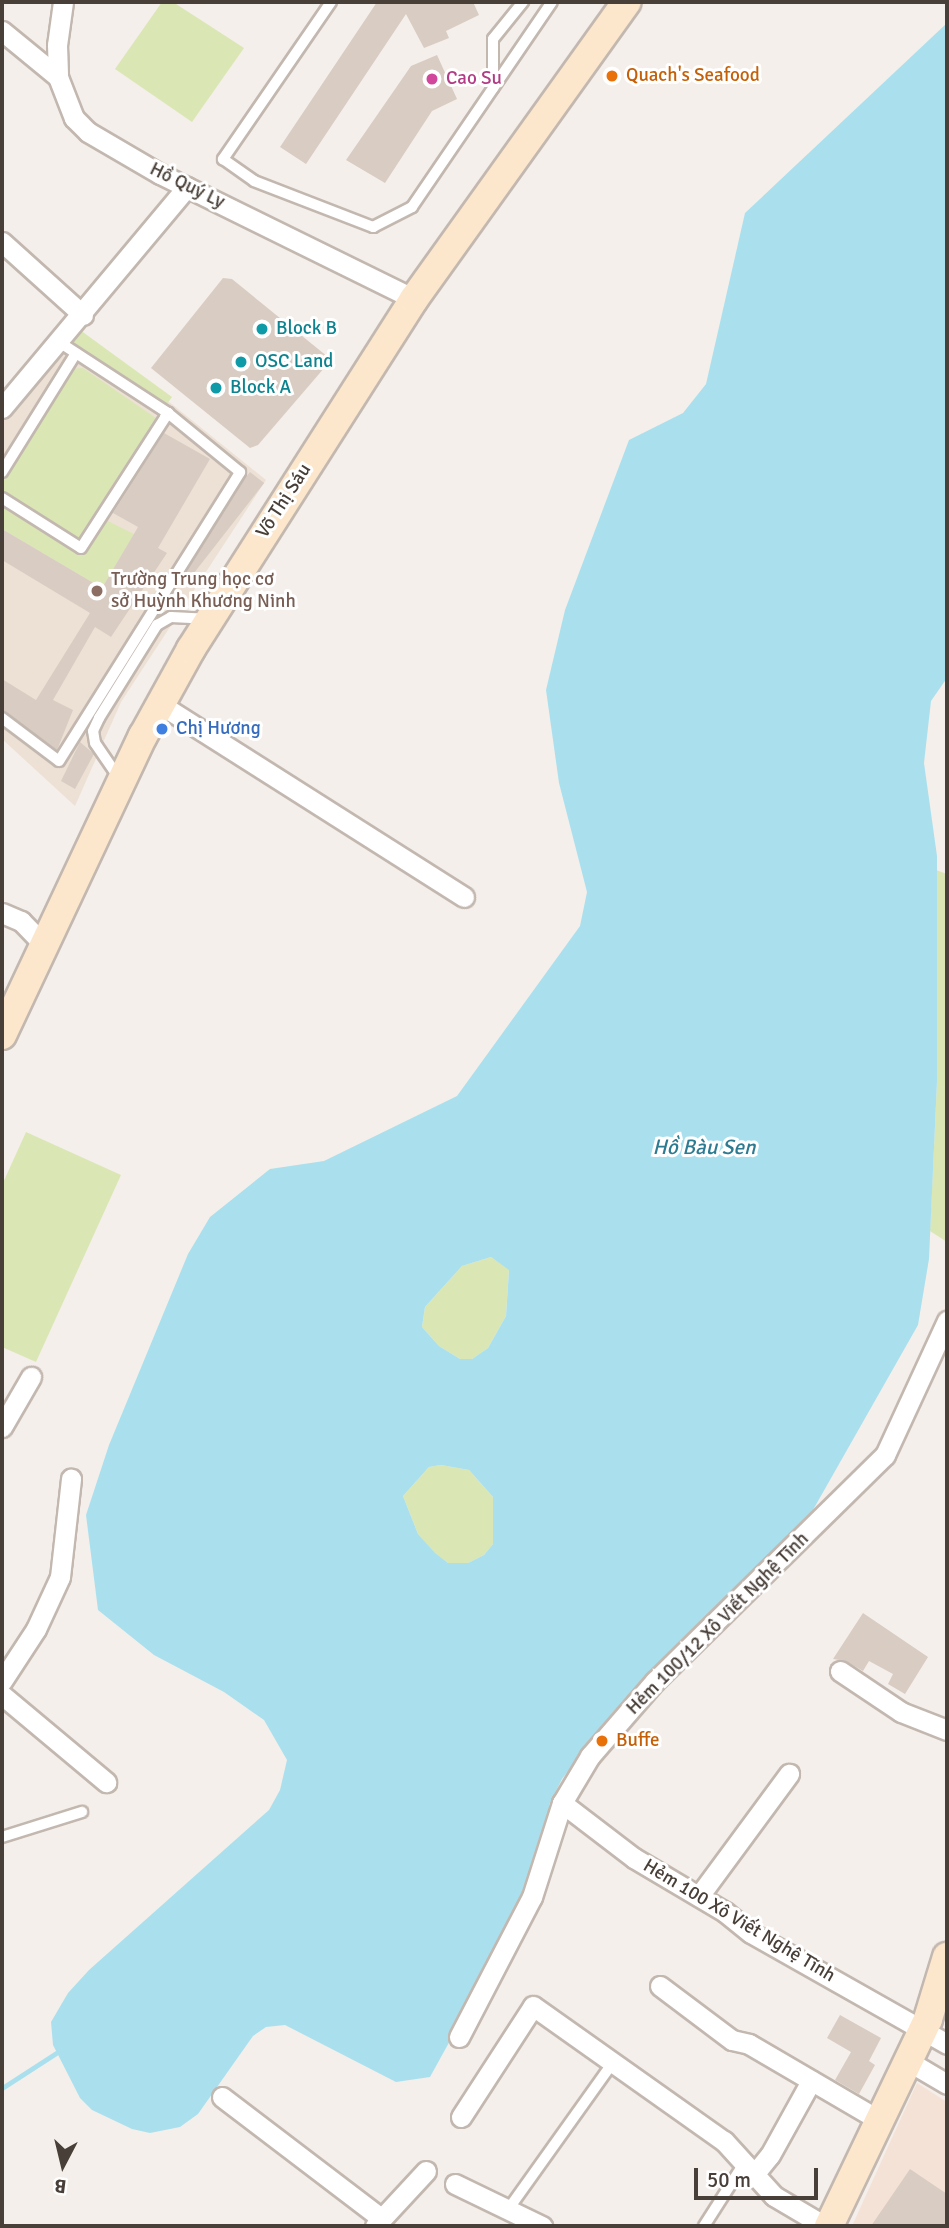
<!DOCTYPE html>
<meta charset="utf-8">
<style>
body{margin:0}
#map{position:relative;width:949px;height:2228px;overflow:hidden;background:#f4efea;font-family:Signika,sans-serif}
div>[style]{position:absolute}
[style*='--x']{left:calc(var(--x)*1px);top:calc(var(--y)*1px);width:calc(var(--w)*1px);rotate:calc(var(--a)*1deg)}
.commercial>*{inset:0;background:#f5e2d7}
.education>*{inset:0;background:#ede1d5}
.green>*{inset:0;background:#dae7b5}
.water>*{inset:0;background:#aae0ee}
.stream>*{height:5px;margin:-2.5px;padding:0 2.5px;transform-origin:2.5px;border-radius:2.5px;background:#aae0ee}
.building>*{inset:0;background:#d9ccc3;transform-origin:0 0}
.roads{filter:drop-shadow(2px 0 #c3b8b0) drop-shadow(-2px 0 #c3b8b0) drop-shadow(0 2px #c3b8b0) drop-shadow(0 -2px #c3b8b0)}
.lane>*{height:10px;margin:-5px;padding:0 5px;transform-origin:5px;border-radius:5px;background:#fff}
.street>*{height:19px;margin:-9.5px;padding:0 9.5px;transform-origin:9.5px;border-radius:9.5px;background:#fff}
.secondary>*{height:28px;margin:-14px;padding:0 14px;transform-origin:14px;border-radius:14px;background:#fce7cc}
.dots>*{width:19px;height:19px;translate:-50% -50%;box-sizing:border-box;border:4px solid #fff;border-radius:50%}
span{translate:-50% -50%;white-space:nowrap;text-align:center;line-height:1.15;-webkit-text-stroke:6px #fff;paint-order:stroke}
.food-label{font-size:19px;color:#c56008}
.left{translate:0 -50%;text-align:left}
.hotel-label{font-size:19px;color:#b23c85}
.street-label{font-size:19px;color:#483f38}
.culture-label{font-size:19px;color:#0d838f}
.education-label{font-size:19px;color:#785e54}
.shop-label{font-size:19px;color:#366cbe}
.water-label{font-size:21px;color:#2e7b91;font-style:italic}
.frame{position:absolute;inset:0;border:4px solid #483f38;pointer-events:none}
.north{position:absolute;left:28px;top:2130px;width:70px;height:70px;-webkit-text-stroke:5px #fff;paint-order:stroke;rotate:187deg;font-size:19px;font-weight:700;line-height:28px;text-align:center;color:#483f38}
.north::after{content:'';display:block;margin:auto;width:24px;height:32px;background:#483f38;clip-path:polygon(50% 0,100% 100%,50% 72%,0 100%)}
.scale{position:absolute;left:694px;top:2168px;width:124px;height:32px;box-sizing:border-box;border:4px solid #483f38;border-top:0;padding-left:9px;font-size:21px;line-height:24px;white-space:nowrap;color:#483f38;-webkit-text-stroke:5px #fff;paint-order:stroke}
</style>
<div id="map">
<div class="commercial">
<i style="clip-path:polygon(917px 2083px,947px 2102px,947px 2226px,852px 2226px)"></i>
</div>
<div class="education">
<i style="clip-path:polygon(80px 330px,266px 480px,121px 702px,75px 806px,2px 739px,2px 419px)"></i>
</div>
<div class="green">
<i style="clip-path:polygon(162px 2px,173px 2px,244px 48px,192px 122px,115px 69px)"></i>
<i style="clip-path:polygon(80px 330px,172px 397px,164px 408px,71px 344px)"></i>
<i style="clip-path:polygon(83px 368px,156px 418px,79px 540px,6px 497px,2px 483px,69px 369px)"></i>
<i style="clip-path:polygon(2px 504px,82px 555px,106px 520px,134px 534px,102px 588px,2px 529px)"></i>
<i style="clip-path:polygon(936px 870px,947px 874px,947px 1242px,930px 1231px,937px 1082px)"></i>
<i style="clip-path:polygon(26px 1132px,121px 1175px,36px 1362px,2px 1347px,2px 1185px)"></i>
<i style="clip-path:polygon(491px 1257px,509px 1269px,506px 1316px,488px 1348px,472px 1359px,460px 1359px,439px 1346px,422px 1327px,425px 1307px,462px 1266px)"></i>
<i style="clip-path:polygon(441px 1465px,469px 1470px,493px 1497px,493px 1544px,484px 1555px,468px 1563px,448px 1563px,435px 1554px,418px 1534px,403px 1496px,429px 1467px)"></i>
</div>
<div class="water">
<i style="clip-path:polygon(evenodd,947px 23px,947px 678px,931px 701px,924px 763px,937px 856px,937px 1082px,929px 1259px,918px 1325px,805px 1524px,613px 1712px,562px 1779px,549px 1805px,549px 1835px,467px 2010px,430px 2077px,396px 2082px,285px 2025px,266px 2027px,253px 2036px,198px 2114px,180px 2127px,150px 2133px,132px 2129px,92px 2110px,80px 2098px,53px 2045px,51px 2022px,68px 1993px,89px 1970px,269px 1810px,280px 1790px,287px 1760px,264px 1720px,224px 1692px,154px 1655px,98px 1610px,86px 1515px,109px 1445px,188px 1254px,210px 1217px,270px 1169px,324px 1161px,457px 1096px,580px 926px,587px 892px,559px 783px,546px 690px,565px 610px,629px 440px,683px 413px,706px 384px,745px 213px,947px 23px,491px 1257px,509px 1270px,506px 1316px,488px 1348px,472px 1359px,460px 1359px,439px 1346px,422px 1327px,425px 1307px,462px 1266px,491px 1257px,947px 23px,441px 1465px,469px 1470px,493px 1497px,493px 1544px,484px 1555px,468px 1563px,448px 1563px,435px 1553px,418px 1534px,403px 1496px,429px 1467px,441px 1465px)"></i>
</div>
<div class="stream">
<i style="--x:2;--y:2088;--w:64;--a:-32.9"></i>
</div>
<div class="building">
<i style="clip-path:polygon(377px 2px,473px 2px,479px 15px,446px 31px,449px 38px,424px 48px,406px 14px,306px 164px,280px 147px)"></i>
<i style="clip-path:polygon(437px 55px,457px 99px,432px 111px,385px 183px,346px 160px,411px 66px)"></i>
<i style="clip-path:polygon(223px 278px,232px 279px,328px 357px,325px 367px,258px 445px,250px 448px,151px 368px)"></i>
<i style="clip-path:polygon(164px 433px,210px 459px,158px 548px,167px 553px,111px 637px,95px 627px,53px 700px,73px 710px,57px 750px,2px 710px,2px 679px,36px 700px,90px 613px,2px 560px,2px 529px,102px 588px,138px 527px,113px 513px)"></i>
<i style="left:250px;top:472px;width:18px;height:133px;rotate:38deg"></i>
<i style="clip-path:polygon(80px 742px,94px 754px,75px 789px,61px 781px)"></i>
<i style="clip-path:polygon(863px 1613px,928px 1657px,905px 1694px,888px 1684px,893px 1674px,869px 1661px,863px 1671px,846px 1661px,833px 1659px)"></i>
<i style="clip-path:polygon(840px 2015px,881px 2038px,869px 2061px,875px 2065px,859px 2094px,835px 2080px,851px 2052px,827px 2038px)"></i>
<i style="clip-path:polygon(910px 2169px,947px 2194px,947px 2226px,871px 2226px)"></i>
</div>
<div class="roads">
<div class="lane">
<i style="--x:331;--y:2;--w:191;--a:124.5"></i>
<i style="--x:223;--y:159;--w:38;--a:35"></i>
<i style="--x:254;--y:181;--w:128;--a:21.1"></i>
<i style="--x:373;--y:227;--w:44;--a:-27.1"></i>
<i style="--x:412;--y:207;--w:248;--a:-55.7"></i>
<i style="--x:493;--y:88;--w:49;--a:-90"></i>
<i style="--x:493;--y:39;--w:48;--a:-51"></i>
<i style="--x:2;--y:472;--w:140;--a:-58.1"></i>
<i style="--x:2;--y:498;--w:93;--a:32.3"></i>
<i style="--x:81;--y:548;--w:161;--a:-57.2"></i>
<i style="--x:168;--y:413;--w:5;--a:127"></i>
<i style="--x:2;--y:718;--w:71;--a:37"></i>
<i style="--x:59;--y:761;--w:341;--a:-57.9"></i>
<i style="--x:240;--y:472;--w:93;--a:-140.7"></i>
<i style="--x:168;--y:413;--w:130;--a:-146.9"></i>
<i style="--x:119;--y:778;--w:42;--a:-124.4"></i>
<i style="--x:95;--y:743;--w:12;--a:-99"></i>
<i style="--x:93;--y:731;--w:14;--a:-65"></i>
<i style="--x:99;--y:718;--w:110;--a:-58.1"></i>
<i style="--x:157;--y:625;--w:16;--a:-30"></i>
<i style="--x:171;--y:617;--w:35;--a:3"></i>
<i style="--x:2;--y:1837;--w:84;--a:-17.4"></i>
<i style="--x:507;--y:2211;--w:184;--a:-54.5"></i>
<i style="--x:704;--y:2226;--w:76;--a:-57.4"></i>
</div>
<div class="street">
<i style="--x:63;--y:2;--w:43;--a:97.9"></i>
<i style="--x:57;--y:45;--w:32;--a:88"></i>
<i style="--x:58;--y:77;--w:44;--a:68.7"></i>
<i style="--x:74;--y:118;--w:20;--a:45"></i>
<i style="--x:88;--y:132;--w:83;--a:30.3"></i>
<i style="--x:160;--y:174;--w:283;--a:26.2"></i>
<i style="--x:2;--y:31;--w:72;--a:39.4"></i>
<i style="--x:2;--y:242;--w:109;--a:42"></i>
<i style="--x:2;--y:408;--w:288;--a:-50.1"></i>
<i style="--x:160;--y:704;--w:360;--a:32.4"></i>
<i style="--x:2;--y:913;--w:21;--a:23"></i>
<i style="--x:21;--y:921;--w:35;--a:46"></i>
<i style="--x:2;--y:1427;--w:58;--a:-59.9"></i>
<i style="--x:840;--y:1671;--w:73;--a:33.9"></i>
<i style="--x:901;--y:1712;--w:49;--a:21.4"></i>
<i style="--x:2;--y:1681;--w:62;--a:-56.8"></i>
<i style="--x:36;--y:1629;--w:57;--a:-65.2"></i>
<i style="--x:60;--y:1577;--w:99;--a:-83.6"></i>
<i style="--x:2;--y:1695;--w:136;--a:39.9"></i>
<i style="--x:562;--y:1803;--w:91;--a:37.4"></i>
<i style="--x:634;--y:1858;--w:106;--a:30.7"></i>
<i style="--x:725;--y:1912;--w:33;--a:39"></i>
<i style="--x:751;--y:1933;--w:225;--a:29.5"></i>
<i style="--x:699;--y:1896;--w:152;--a:-53.6"></i>
<i style="--x:660;--y:1986;--w:90;--a:36.9"></i>
<i style="--x:732;--y:2040;--w:17;--a:13"></i>
<i style="--x:749;--y:2044;--w:153;--a:30.3"></i>
<i style="--x:459;--y:2037;--w:158;--a:-62.5"></i>
<i style="--x:532;--y:1897;--w:99;--a:-72.3"></i>
<i style="--x:562;--y:1803;--w:55;--a:-59.2"></i>
<i style="--x:590;--y:1756;--w:99;--a:-49.1"></i>
<i style="--x:655;--y:1681;--w:322;--a:-44.5"></i>
<i style="--x:885;--y:1455;--w:148;--a:-65.2"></i>
<i style="--x:908;--y:2061;--w:45;--a:30.5"></i>
<i style="--x:222;--y:2097;--w:201;--a:37.3"></i>
<i style="--x:461;--y:2117;--w:132;--a:-57"></i>
<i style="--x:533;--y:2006;--w:234;--a:35.3"></i>
<i style="--x:724;--y:2141;--w:74;--a:47.7"></i>
<i style="--x:774;--y:2196;--w:59;--a:30.5"></i>
<i style="--x:752;--y:2177;--w:28;--a:-51"></i>
<i style="--x:770;--y:2155;--w:85;--a:-61"></i>
<i style="--x:455;--y:2184;--w:97;--a:25.8"></i>
<i style="--x:375;--y:2226;--w:75;--a:-47.2"></i>
</div>
<div class="secondary">
<i style="--x:2;--y:1035;--w:331;--a:-64.8"></i>
<i style="--x:143;--y:736;--w:99;--a:-61.1"></i>
<i style="--x:191;--y:649;--w:415;--a:-57.5"></i>
<i style="--x:414;--y:299;--w:365;--a:-54.4"></i>
<i style="--x:829;--y:2226;--w:229;--a:-64.4"></i>
<i style="--x:928;--y:2019;--w:65;--a:-73"></i>
</div>
</div>
<div class="dots">
<i style="left:612px;top:76px;background:#e8710a"></i>
<i style="left:432px;top:79px;background:#d1479c"></i>
<i style="left:262px;top:329px;background:#0f9aa8"></i>
<i style="left:241px;top:362px;background:#0f9aa8"></i>
<i style="left:216px;top:388px;background:#0f9aa8"></i>
<i style="left:97px;top:591px;background:#8d6e63"></i>
<i style="left:162px;top:729px;background:#3f7fe0"></i>
<i style="left:602px;top:1741px;background:#e8710a"></i>
</div>
<div class="food-label">
<span class="left" style="left:626px;top:76px">Quach's Seafood</span>
<span class="left" style="left:616px;top:1741px">Buffe</span>
</div>
<div class="hotel-label">
<span class="left" style="left:446px;top:79px">Cao Su</span>
</div>
<div class="street-label">
<span style="left:187px;top:186px;rotate:26deg">Hồ Quý Ly</span>
<span style="left:284px;top:501px;rotate:-57deg">Võ Thị Sáu</span>
<span style="left:718px;top:1624px;rotate:-45deg">Hẻm 100/12 Xô Viết Nghệ Tĩnh</span>
<span style="left:739px;top:1921px;rotate:31deg">Hẻm 100 Xô Viết Nghệ Tĩnh</span>
</div>
<div class="culture-label">
<span class="left" style="left:276px;top:329px">Block B</span>
<span class="left" style="left:255px;top:362px">OSC Land</span>
<span class="left" style="left:230px;top:388px">Block A</span>
</div>
<div class="education-label">
<span class="left" style="left:111px;top:591px">Trường Trung học cơ<br>sở Huỳnh Khương Ninh</span>
</div>
<div class="shop-label">
<span class="left" style="left:176px;top:729px">Chị Hương</span>
</div>
<div class="water-label">
<span style="left:704px;top:1147px">Hồ Bàu Sen</span>
</div>
<div class="frame"></div>
<div class="north">B</div>
<div class="scale">50 m</div>
</div>
